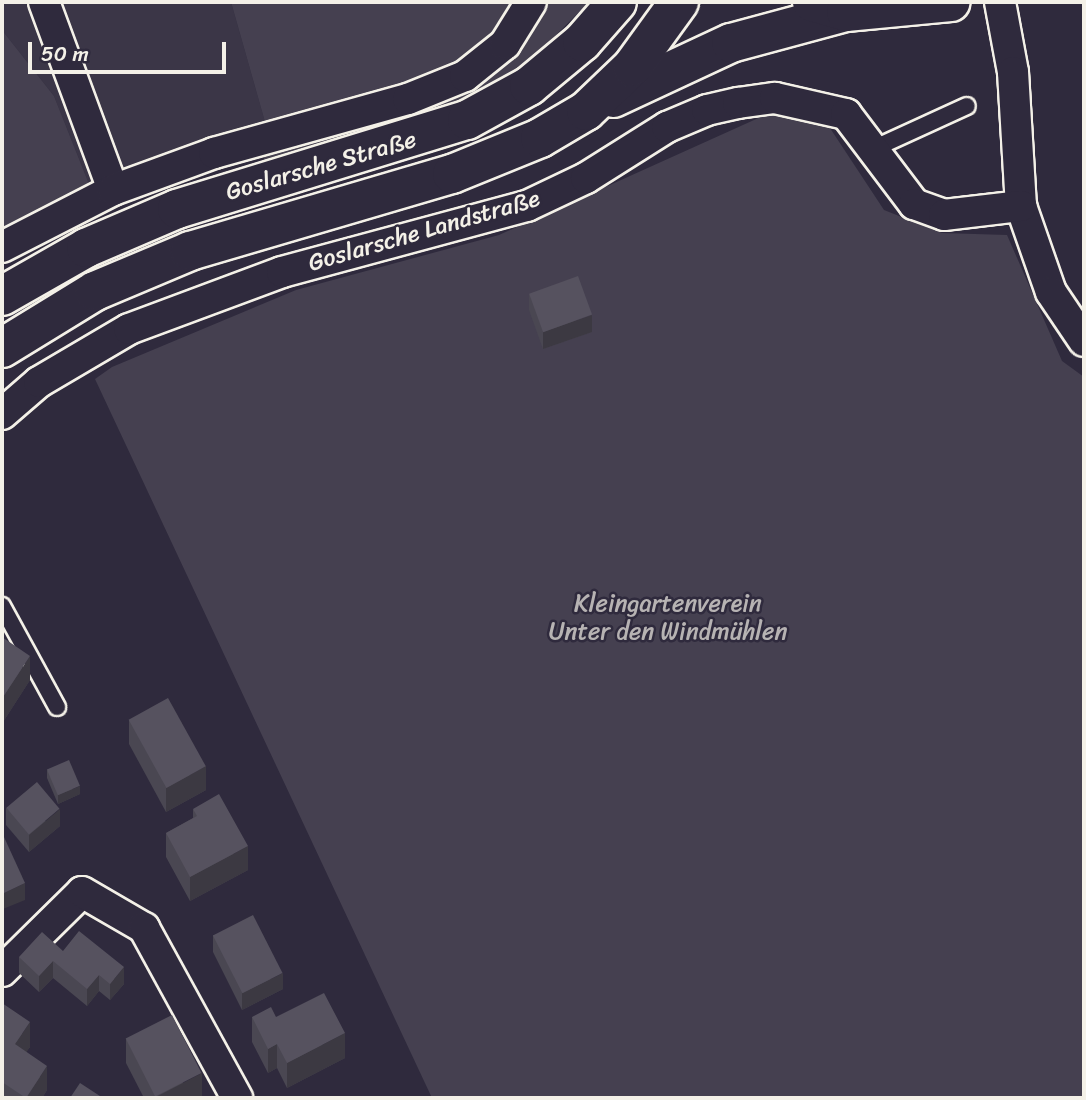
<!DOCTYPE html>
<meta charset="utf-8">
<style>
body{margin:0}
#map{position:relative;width:1086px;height:1100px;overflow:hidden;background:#2f2a3d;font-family:Sriracha,sans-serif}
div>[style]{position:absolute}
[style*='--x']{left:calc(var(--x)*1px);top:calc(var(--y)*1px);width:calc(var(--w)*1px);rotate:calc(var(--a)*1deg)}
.built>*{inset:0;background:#3b3647}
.green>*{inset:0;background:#454050}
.roads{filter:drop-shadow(2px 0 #f4f1e8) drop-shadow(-2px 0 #f4f1e8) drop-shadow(0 2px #f4f1e8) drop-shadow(0 -2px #f4f1e8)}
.service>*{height:16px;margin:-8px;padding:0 8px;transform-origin:8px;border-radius:8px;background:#2f2a3d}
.minor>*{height:30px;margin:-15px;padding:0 15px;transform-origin:15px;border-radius:15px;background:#2f2a3d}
.secondary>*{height:38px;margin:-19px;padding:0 19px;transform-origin:19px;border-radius:19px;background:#2f2a3d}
.primary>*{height:38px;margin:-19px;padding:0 19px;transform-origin:19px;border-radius:19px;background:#2f2a3d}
.wall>*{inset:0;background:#4a4752}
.shaded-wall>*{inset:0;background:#3c3942}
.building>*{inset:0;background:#56525f;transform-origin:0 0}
span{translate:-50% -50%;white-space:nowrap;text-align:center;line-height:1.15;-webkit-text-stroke:5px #2f2a3d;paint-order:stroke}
.street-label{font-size:24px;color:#f4f1e8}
.park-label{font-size:24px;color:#b7b3b3}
.frame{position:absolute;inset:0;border:4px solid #f4f1e8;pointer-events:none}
.scale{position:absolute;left:28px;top:42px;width:198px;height:32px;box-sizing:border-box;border:4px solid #f4f1e8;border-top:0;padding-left:9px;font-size:21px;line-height:24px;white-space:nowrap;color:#f4f1e8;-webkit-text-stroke:5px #2f2a3d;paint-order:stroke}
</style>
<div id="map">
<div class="built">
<i style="clip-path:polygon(2px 2px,231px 2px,265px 122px,91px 189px,54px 96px,2px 30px)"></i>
</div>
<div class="green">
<i style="clip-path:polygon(231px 2px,517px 2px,492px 39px,459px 65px,362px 98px,265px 122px)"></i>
<i style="clip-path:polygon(540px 2px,589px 2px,529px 62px,495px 87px,458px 106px,264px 166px,264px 156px,419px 110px)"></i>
<i style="clip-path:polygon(2px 30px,54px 96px,91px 189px,2px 234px)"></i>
<i style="clip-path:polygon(772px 112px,824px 119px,884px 210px,942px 233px,1007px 235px,1062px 361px,1084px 377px,1084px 1098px,432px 1098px,95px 379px,112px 367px,296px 290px,499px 235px)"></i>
</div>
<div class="roads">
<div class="service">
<i style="--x:873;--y:149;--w:103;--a:-24.6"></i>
<i style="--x:2;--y:606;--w:115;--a:61.4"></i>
</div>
<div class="minor">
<i style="--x:44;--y:2;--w:200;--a:69.8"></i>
<i style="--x:1000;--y:2;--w:71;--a:79.5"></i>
<i style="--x:1013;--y:72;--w:134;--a:86.6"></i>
<i style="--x:1021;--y:206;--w:91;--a:70.8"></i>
<i style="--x:1051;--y:292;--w:59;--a:56"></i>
<i style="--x:2;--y:247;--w:125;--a:-27.2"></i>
<i style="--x:113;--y:190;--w:108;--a:-20.1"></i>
<i style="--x:214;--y:153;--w:201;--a:-15.6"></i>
<i style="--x:408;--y:99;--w:61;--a:-22"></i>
<i style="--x:465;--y:76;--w:51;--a:-38.7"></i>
<i style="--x:505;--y:44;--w:49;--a:-58.2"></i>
<i style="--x:2;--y:414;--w:49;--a:-40.9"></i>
<i style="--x:39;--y:382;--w:104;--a:-30.5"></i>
<i style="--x:129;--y:329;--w:163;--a:-20.4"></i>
<i style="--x:282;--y:272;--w:254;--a:-15.1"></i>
<i style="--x:527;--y:206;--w:65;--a:-25.4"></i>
<i style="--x:586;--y:178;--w:96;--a:-32.2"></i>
<i style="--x:667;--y:127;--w:43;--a:-23"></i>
<i style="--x:707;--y:110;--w:32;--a:-13"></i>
<i style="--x:738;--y:103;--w:37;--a:-8"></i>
<i style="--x:775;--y:98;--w:73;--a:12.7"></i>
<i style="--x:846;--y:114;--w:113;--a:52.9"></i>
<i style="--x:914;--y:204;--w:32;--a:20"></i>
<i style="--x:944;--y:215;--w:78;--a:-6.7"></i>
<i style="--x:2;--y:971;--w:112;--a:-44.6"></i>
<i style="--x:82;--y:892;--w:72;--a:30.1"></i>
<i style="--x:144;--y:928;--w:194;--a:61.3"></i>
</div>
<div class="secondary">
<i style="--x:613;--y:98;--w:130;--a:-25"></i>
<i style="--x:731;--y:43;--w:119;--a:-15.1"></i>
<i style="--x:2;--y:296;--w:97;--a:-29.7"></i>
<i style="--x:86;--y:248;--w:99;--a:-23.2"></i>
<i style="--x:177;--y:209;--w:303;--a:-17.1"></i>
<i style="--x:467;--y:120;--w:71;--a:-28.7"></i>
<i style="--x:529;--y:86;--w:69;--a:-39.7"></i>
<i style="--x:582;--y:42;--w:53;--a:-48.8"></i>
<i style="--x:2;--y:348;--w:109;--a:-31.5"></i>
<i style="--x:95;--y:291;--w:103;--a:-22.8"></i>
<i style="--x:190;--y:251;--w:273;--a:-16.4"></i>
<i style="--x:452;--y:174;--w:95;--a:-22.2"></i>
<i style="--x:540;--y:138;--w:53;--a:-30.4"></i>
<i style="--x:586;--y:111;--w:64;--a:-43.7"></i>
<i style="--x:632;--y:67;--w:80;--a:-54.1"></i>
</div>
<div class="primary">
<i style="--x:812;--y:2;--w:35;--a:16"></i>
<i style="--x:846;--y:12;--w:105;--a:-5.4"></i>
</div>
</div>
<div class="wall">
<i style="clip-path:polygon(529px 294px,592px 332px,543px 349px,529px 310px)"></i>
<i style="clip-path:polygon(2px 637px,30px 680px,3px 722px,2px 720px)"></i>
<i style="clip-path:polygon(129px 720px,206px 790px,166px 812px,129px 744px)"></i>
<i style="clip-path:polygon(47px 770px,80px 794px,58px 804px,47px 778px)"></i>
<i style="clip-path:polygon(6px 808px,60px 826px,29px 852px,6px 825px)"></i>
<i style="clip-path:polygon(193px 809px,248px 870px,190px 901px,166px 857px,166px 833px,193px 818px)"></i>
<i style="clip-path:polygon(213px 935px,283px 989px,242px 1010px,213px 952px)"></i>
<i style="clip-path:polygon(63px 951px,124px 984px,110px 1000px,99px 991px,87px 1006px,53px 978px,39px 992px,19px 973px,19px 957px)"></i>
<i style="clip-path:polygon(2px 1003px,30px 1047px,26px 1052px,47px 1090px,42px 1098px,2px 1098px)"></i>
<i style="clip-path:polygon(252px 1017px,276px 1017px,345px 1058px,287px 1088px,277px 1068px,268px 1073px,252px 1042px)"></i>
<i style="clip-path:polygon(126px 1039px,202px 1097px,199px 1098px,144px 1098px,126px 1063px)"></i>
</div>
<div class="shaded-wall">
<i style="clip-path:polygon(592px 315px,592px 332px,543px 349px,543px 332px)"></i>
<i style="clip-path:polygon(30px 656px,30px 680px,3px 722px,3px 697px)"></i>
<i style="clip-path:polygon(206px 766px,206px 790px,166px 812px,166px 788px)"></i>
<i style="clip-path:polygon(80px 786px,80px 794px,58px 804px,58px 795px)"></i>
<i style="clip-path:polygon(60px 809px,60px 826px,29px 852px,29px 835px)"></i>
<i style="clip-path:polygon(248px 846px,248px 870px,190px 901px,190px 877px)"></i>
<i style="clip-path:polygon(25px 883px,25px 900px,3px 909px,3px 916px,2px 917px,2px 894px)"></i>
<i style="clip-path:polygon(53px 961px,53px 978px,39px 992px,39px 976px)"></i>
<i style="clip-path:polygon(124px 967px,124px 984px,110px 1000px,110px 984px)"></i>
<i style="clip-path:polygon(283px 973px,283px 989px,242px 1010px,242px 993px)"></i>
<i style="clip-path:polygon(99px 975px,99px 991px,87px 1006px,87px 989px)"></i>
<i style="clip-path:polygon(30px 1022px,30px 1047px,15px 1068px,15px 1044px)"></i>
<i style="clip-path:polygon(345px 1033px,345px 1058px,287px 1088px,287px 1063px)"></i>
<i style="clip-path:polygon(277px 1044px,277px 1068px,268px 1073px,268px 1049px)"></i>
<i style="clip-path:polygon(47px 1066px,47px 1090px,42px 1098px,26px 1098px)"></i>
<i style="clip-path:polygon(202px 1073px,202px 1097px,199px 1098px,156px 1098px,156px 1097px)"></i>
</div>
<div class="building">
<i style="left:578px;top:276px;width:41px;height:52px;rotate:70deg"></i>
<i style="clip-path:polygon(2px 637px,30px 656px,3px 697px,2px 696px)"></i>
<i style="left:168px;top:698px;width:78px;height:45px;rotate:61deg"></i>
<i style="left:69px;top:760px;width:28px;height:24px;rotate:67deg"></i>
<i style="left:37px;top:782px;width:35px;height:40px;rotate:50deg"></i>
<i style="clip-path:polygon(219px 794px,248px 846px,190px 877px,166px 833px,197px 816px,193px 809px)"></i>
<i style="clip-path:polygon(4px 837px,25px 883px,2px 894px,2px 838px)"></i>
<i style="left:253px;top:915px;width:65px;height:45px;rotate:63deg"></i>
<i style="clip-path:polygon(79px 931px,124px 967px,110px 984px,99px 975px,87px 989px,53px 961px,39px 976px,19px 957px,42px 932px,63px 951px)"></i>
<i style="clip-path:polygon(324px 993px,345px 1033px,287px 1063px,277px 1044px,268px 1049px,252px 1017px,271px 1007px,276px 1017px)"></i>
<i style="clip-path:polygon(2px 1003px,30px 1022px,15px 1044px,47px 1066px,26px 1098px,2px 1082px)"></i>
<i style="left:172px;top:1015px;width:65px;height:52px;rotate:63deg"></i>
<i style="clip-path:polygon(80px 1083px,103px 1098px,70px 1098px)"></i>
</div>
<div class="street-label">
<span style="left:321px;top:166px;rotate:-16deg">Goslarsche Straße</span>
<span style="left:424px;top:231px;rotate:-16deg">Goslarsche Landstraße</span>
</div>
<div class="park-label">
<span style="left:668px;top:618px">Kleingartenverein<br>Unter den Windmühlen</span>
</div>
<div class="frame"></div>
<div class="scale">50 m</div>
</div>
